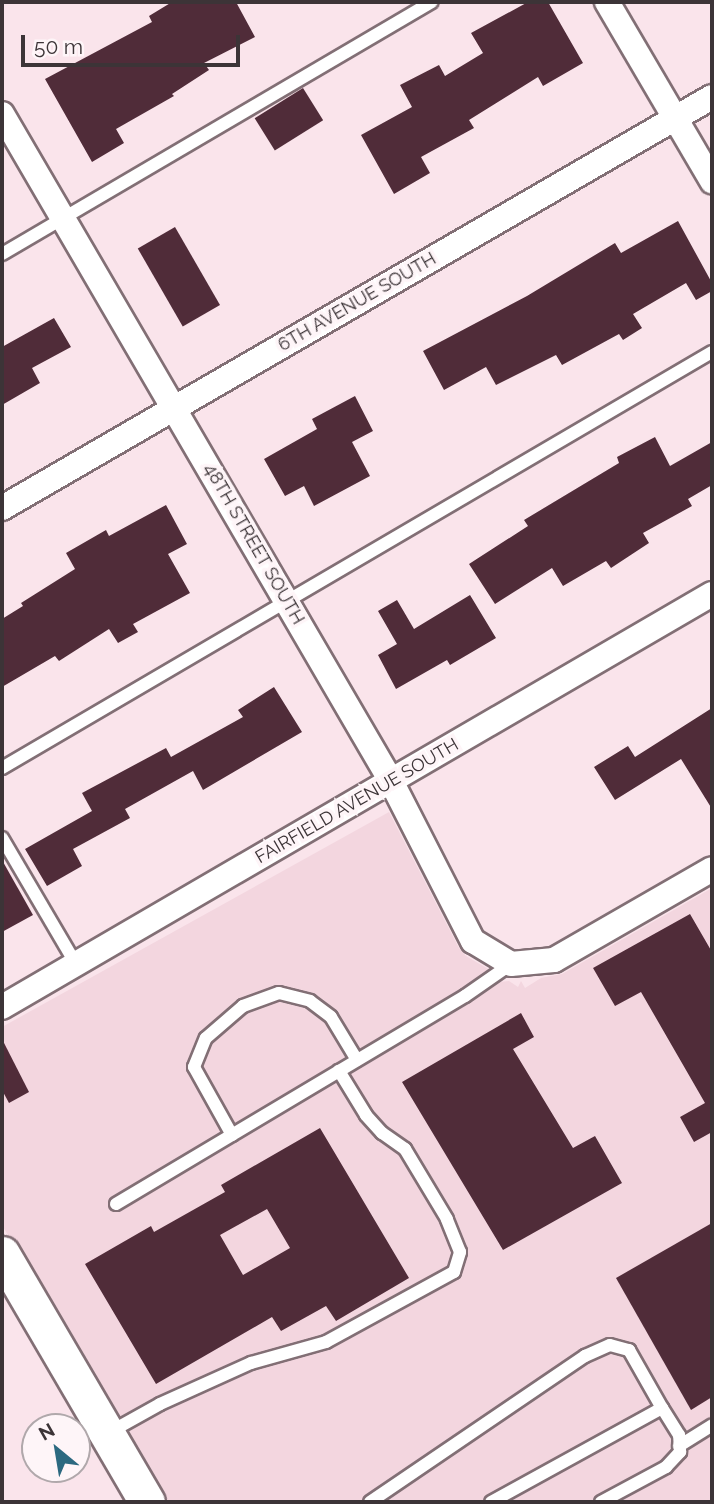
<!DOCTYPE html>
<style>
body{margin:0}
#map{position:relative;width:714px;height:1504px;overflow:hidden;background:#fae4eb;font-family:Raleway,sans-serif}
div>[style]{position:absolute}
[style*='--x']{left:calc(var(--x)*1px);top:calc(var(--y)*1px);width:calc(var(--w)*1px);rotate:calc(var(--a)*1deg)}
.built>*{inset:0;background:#f3d6df}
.building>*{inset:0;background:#502c39;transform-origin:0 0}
.roads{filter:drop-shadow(2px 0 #826f75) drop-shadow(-2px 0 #826f75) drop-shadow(0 2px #826f75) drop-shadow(0 -2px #826f75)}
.service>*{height:12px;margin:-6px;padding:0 6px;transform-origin:6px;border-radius:6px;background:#fff}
.minor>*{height:24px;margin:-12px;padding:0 12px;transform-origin:12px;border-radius:12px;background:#fff}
.secondary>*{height:35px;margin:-17.5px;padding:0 17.5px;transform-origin:17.5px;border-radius:17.5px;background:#fff}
span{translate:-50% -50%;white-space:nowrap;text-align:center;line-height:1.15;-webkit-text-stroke:7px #fef5f8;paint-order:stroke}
.street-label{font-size:18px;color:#3c3437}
.frame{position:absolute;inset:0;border:4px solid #3c3437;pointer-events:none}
.north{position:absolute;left:21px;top:1413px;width:70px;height:70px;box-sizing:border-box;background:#fef5f8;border:2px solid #b0a8ab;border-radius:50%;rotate:330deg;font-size:19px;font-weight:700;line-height:28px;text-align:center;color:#3c3437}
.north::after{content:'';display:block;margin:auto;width:24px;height:32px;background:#2c6980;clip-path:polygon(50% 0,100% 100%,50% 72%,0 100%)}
.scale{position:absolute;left:21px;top:35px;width:219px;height:32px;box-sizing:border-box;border:4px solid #3c3437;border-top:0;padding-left:9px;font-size:21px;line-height:24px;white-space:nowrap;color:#3c3437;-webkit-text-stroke:5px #fef5f8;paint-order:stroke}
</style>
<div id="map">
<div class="built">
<i style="clip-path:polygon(389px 812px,459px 948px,466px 956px,497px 974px,498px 982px,509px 981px,518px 987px,521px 981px,525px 988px,541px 978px,562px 974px,712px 888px,712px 1502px,164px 1502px,2px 1225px,2px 1027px)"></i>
</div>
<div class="building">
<i style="clip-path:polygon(172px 2px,236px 2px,255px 37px,204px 63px,209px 70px,172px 94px,174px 96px,116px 129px,124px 143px,92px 162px,45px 79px,152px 22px,149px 16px)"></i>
<i style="clip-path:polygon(528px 2px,548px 2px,583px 63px,543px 86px,538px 77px,469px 120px,474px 128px,421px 157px,430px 173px,394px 194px,361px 135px,412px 107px,400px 85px,439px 65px,445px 76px,483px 53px,471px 33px)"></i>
<i style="left:303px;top:88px;width:38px;height:57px;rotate:58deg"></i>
<i style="clip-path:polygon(678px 221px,712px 283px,712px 291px,696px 300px,686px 283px,633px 314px,642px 328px,623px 340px,619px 334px,562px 365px,556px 355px,496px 385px,486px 367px,444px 390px,423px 351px,527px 296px,615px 243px,621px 253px)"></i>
<i style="left:175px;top:227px;width:90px;height:43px;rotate:60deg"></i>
<i style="clip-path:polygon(54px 318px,71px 347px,32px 368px,40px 383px,2px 405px,2px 347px)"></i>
<i style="clip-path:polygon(355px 396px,373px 431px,352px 442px,370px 476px,314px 506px,304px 486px,285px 496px,264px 459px,317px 429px,312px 419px)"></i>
<i style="clip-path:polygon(655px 437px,670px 466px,712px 442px,712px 485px,688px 499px,692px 506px,643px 533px,649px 543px,611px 568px,606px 561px,563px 586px,552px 568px,495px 604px,469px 564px,528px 526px,524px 520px,619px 463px,617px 457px)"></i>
<i style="clip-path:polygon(166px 505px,187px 544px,168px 554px,190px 593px,133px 624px,138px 632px,118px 643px,109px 629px,59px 661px,55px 656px,2px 687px,2px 619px,23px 606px,21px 603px,75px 569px,66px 553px,106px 530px,109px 536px)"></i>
<i style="clip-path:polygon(470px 595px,496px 638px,450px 665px,447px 660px,396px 689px,378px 655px,397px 644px,378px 611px,397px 600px,414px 629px)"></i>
<i style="clip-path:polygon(274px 687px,302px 732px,203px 790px,193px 771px,125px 809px,130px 818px,73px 849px,82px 866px,47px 886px,25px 849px,92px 811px,82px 793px,166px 748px,171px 757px,243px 717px,238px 710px)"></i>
<i style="clip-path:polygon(712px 708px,712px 809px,681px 759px,615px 800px,594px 767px,628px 746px,635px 757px)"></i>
<i style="clip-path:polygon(2px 860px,33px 915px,2px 932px)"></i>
<i style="clip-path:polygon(690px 914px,712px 952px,712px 1132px,694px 1142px,680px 1117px,705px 1103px,641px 992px,615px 1006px,593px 968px)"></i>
<i style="clip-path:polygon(521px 1013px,534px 1037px,513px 1049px,573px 1148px,595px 1136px,622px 1183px,503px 1250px,402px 1082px)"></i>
<i style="clip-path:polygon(2px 1039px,29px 1092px,9px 1103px,2px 1090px)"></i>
<i style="clip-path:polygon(evenodd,320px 1128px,409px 1278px,336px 1321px,326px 1306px,281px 1331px,272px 1317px,156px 1384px,85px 1264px,151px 1226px,154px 1232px,225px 1192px,221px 1185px,320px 1128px,267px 1209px,290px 1248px,243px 1275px,220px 1235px,267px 1209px)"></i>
<i style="clip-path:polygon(712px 1223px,712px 1397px,691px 1410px,616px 1278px)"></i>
</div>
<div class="roads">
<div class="service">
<i style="--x:2;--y:254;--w:498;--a:-30.4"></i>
<i style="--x:2;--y:768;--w:823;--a:-30.37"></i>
<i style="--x:2;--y:838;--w:146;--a:59.6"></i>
<i style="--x:232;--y:1135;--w:78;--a:-119.2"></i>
<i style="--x:194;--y:1067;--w:31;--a:-68"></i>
<i style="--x:206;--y:1038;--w:49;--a:-40.9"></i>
<i style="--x:243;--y:1006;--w:38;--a:-20"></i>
<i style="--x:279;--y:993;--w:32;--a:14"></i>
<i style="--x:310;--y:1001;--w:26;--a:37"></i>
<i style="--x:331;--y:1017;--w:50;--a:58.8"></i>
<i style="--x:116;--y:1204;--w:406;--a:-30.8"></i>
<i style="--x:465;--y:996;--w:56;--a:-34.8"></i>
<i style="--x:110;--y:1432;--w:57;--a:-29.2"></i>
<i style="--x:160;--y:1404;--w:100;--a:-24.3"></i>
<i style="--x:251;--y:1363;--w:78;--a:-15.6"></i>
<i style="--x:326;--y:1342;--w:146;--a:-28.7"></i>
<i style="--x:454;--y:1272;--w:21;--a:-73"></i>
<i style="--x:460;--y:1252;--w:35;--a:-112"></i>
<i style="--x:447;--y:1219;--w:82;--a:-121"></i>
<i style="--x:405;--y:1149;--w:28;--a:-145"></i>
<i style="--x:382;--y:1133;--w:24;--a:-132"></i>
<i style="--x:366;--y:1115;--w:52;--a:-121.5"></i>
<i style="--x:679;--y:1446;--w:39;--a:-32"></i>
<i style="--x:370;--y:1502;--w:260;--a:-34.2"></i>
<i style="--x:585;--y:1356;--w:27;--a:-24"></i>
<i style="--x:610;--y:1345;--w:20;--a:15"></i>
<i style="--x:629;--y:1350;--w:67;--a:60.4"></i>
<i style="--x:662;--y:1408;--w:195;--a:151.2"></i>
<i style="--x:601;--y:1502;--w:74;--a:-28.3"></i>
<i style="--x:666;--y:1467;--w:21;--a:-47"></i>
<i style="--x:680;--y:1452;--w:17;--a:-93"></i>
<i style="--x:679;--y:1435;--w:32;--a:-122"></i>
</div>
<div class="minor">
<i style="--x:607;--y:2;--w:208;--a:59.6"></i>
<i style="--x:2;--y:114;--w:772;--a:59.75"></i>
<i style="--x:391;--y:781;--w:180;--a:62.9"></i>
<i style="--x:473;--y:941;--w:44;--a:31.2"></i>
<i style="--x:511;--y:964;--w:43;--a:-5.3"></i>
<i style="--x:554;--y:960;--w:182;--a:-29.9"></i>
<i style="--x:2;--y:508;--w:820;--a:-30.07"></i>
<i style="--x:2;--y:1007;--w:821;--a:-30.19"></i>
</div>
<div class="secondary">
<i style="--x:2;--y:1254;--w:287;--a:59.7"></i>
</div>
</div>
<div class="street-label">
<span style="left:357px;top:302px;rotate:-30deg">6TH AVENUE SOUTH</span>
<span style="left:254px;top:544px;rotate:60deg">48TH STREET SOUTH</span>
<span style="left:357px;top:801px;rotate:-30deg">FAIRFIELD AVENUE SOUTH</span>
</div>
<div class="frame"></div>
<div class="north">N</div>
<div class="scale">50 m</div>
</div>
